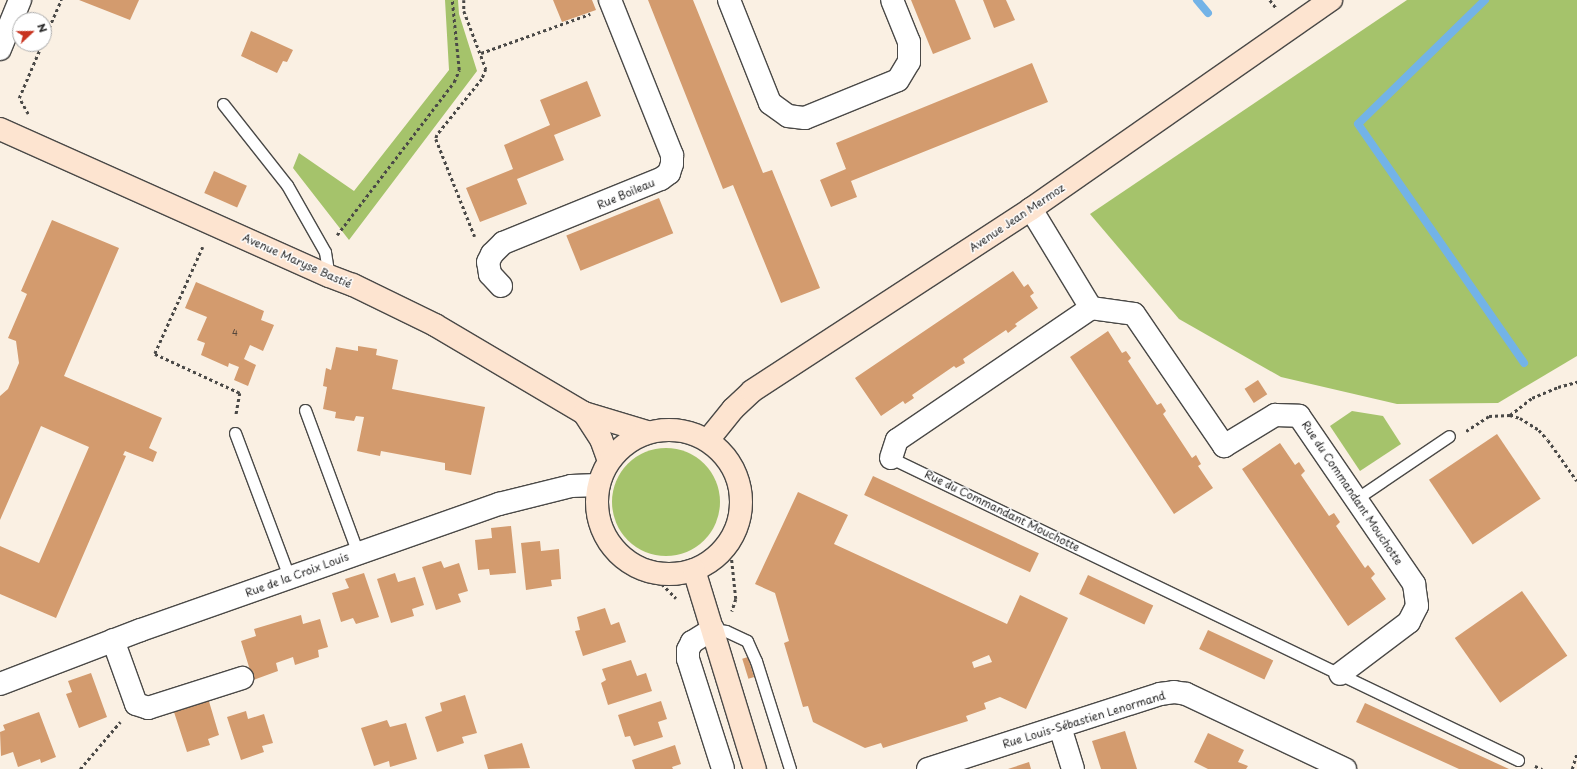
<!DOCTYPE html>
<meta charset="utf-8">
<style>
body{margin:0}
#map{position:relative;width:1577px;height:769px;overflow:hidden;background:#faf0e3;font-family:"Playpen Sans",sans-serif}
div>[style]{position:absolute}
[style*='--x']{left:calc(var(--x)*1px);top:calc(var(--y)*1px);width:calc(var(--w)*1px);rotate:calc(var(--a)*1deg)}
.green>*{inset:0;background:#a5c36b}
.round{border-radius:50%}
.stream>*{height:8px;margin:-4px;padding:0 4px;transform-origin:4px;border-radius:4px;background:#73b3e7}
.building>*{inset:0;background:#d39b6e;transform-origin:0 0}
.path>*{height:2.5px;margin-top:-1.25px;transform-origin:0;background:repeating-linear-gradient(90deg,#4a4947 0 3px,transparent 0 6px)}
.roads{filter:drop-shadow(1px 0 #4a4947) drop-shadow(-1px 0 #4a4947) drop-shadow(0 1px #4a4947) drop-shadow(0 -1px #4a4947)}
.lane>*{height:11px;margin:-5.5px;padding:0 5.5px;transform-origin:5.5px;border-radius:5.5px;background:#fff}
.street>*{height:22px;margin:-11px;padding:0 11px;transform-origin:11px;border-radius:11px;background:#fff}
.secondary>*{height:22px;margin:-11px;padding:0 11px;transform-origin:11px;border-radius:11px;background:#fde4d0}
.secondary>.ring{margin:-11px;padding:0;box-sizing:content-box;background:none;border:22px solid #fde4d0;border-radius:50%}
span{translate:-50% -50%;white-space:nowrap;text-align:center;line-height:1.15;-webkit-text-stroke:3px #fff;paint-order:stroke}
.number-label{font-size:9px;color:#55473c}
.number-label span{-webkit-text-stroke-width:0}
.street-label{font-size:11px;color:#2b2b2b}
.north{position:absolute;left:12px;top:12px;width:40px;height:40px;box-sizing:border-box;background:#fff;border:1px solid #aaa;border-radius:50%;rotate:68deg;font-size:11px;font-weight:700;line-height:16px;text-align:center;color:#2b2b2b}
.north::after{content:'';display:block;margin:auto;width:14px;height:18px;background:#c8321e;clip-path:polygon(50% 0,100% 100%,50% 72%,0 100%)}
</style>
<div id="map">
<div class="green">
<i style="clip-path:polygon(445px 0,458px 0,459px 14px,477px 71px,349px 240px,293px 168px,299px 153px,354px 191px,449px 70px)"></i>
<i style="clip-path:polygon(1407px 0,1577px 0,1577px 356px,1498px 403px,1397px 404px,1281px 377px,1179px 319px,1090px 214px)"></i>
<i style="clip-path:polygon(1352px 411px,1383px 416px,1401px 444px,1360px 471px,1330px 426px)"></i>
<i class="round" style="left:612px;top:448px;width:108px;height:108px"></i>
</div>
<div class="stream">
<i style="--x:1197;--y:0;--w:17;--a:50"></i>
<i style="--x:1485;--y:0;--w:177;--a:135.7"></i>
<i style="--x:1358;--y:124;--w:291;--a:55.2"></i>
</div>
<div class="building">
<i style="clip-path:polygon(79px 0,139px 0,130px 20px)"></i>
<i style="clip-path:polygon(553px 0,592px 0,596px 10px,562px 22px)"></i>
<i style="clip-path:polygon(648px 0,693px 0,763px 173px,772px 170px,820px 288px,781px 303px,733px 185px,723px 189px)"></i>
<i style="clip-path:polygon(911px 0,955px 0,971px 39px,933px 54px)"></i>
<i style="clip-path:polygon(983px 0,1006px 0,1015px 20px,994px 28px)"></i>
<i style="clip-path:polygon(251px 31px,293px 50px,287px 62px,283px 61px,277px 73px,241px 56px)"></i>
<i style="clip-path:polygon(1032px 63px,1048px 102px,851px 181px,857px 197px,831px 207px,820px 180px,846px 169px,836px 143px)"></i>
<i style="clip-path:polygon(587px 81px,601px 116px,554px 135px,564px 160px,517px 179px,527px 204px,480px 222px,466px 188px,513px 169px,504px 145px,550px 125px,540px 100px)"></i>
<i style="left:214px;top:171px;width:36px;height:24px;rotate:24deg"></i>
<i style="left:659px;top:198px;width:38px;height:100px;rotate:68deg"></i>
<i style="clip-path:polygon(52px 220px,119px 248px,64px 376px,162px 418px,149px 448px,157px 452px,153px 462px,125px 451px,123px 455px,126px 456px,56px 618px,0 594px,0 546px,39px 563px,89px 447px,41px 426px,0 520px,0 396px,8px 389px,19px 363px,16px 341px,8px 338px,27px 294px,21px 291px)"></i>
<i style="clip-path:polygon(1013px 271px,1024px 287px,1028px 284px,1034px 293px,1030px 296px,1038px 308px,1015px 324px,1017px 326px,1008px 333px,1006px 330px,963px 359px,965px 363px,956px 368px,954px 366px,912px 395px,914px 398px,905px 404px,903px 401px,881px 416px,855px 378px)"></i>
<i style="clip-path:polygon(196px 282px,264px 311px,261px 320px,274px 325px,263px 351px,250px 345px,244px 359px,256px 365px,248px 386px,234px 380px,239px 367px,229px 363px,228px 367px,201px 355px,205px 343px,197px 340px,207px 317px,185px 308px)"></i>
<i style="clip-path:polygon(1108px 331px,1122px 353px,1126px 351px,1131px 358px,1128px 361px,1157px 405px,1161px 403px,1166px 411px,1163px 414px,1192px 458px,1196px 455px,1201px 464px,1198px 466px,1213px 488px,1174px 514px,1070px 357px)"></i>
<i style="clip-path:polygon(358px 346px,377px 349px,376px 355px,398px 360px,392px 389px,485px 407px,471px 475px,445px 470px,445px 463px,381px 451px,380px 456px,357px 451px,364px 417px,356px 416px,354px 421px,335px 418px,336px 412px,323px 409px,327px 387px,323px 386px,326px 368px,331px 370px,336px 347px,358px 351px)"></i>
<i style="left:1258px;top:380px;width:17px;height:16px;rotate:57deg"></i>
<i style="left:1497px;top:434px;width:78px;height:82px;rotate:56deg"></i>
<i style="clip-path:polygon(1280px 443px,1295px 465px,1299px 462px,1305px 471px,1301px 475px,1329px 516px,1334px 513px,1340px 522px,1336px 526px,1365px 568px,1368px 565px,1375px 574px,1371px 578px,1386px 599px,1348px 626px,1242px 469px)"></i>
<i style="left:873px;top:476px;width:183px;height:21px;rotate:25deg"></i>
<i style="clip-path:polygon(evenodd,798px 492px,848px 515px,834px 544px,1007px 624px,1020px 595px,1068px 618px,1026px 709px,1000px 697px,984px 703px,986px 709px,966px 716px,968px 721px,883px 748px,881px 743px,865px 748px,813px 722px,808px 706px,803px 707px,784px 643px,789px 641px,775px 593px,755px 584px,798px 492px,989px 655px,992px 662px,974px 668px,972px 662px,989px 655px)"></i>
<i style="clip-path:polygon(511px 526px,516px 573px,490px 575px,489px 569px,478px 570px,475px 540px,492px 538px,491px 528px)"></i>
<i style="clip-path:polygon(540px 541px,541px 551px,559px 549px,561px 579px,551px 580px,552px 586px,526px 590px,521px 543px)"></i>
<i style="clip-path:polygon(441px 561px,444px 568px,459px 563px,468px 591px,458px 594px,461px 602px,436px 610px,422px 567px)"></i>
<i style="clip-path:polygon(364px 573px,379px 617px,356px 624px,353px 618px,341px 622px,332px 593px,349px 588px,345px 579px)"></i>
<i style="clip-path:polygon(395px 573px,398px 582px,415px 577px,424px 605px,412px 609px,414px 616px,391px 623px,377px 579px)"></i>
<i style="left:1088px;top:575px;width:72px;height:21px;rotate:25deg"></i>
<i style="left:1522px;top:591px;width:79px;height:82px;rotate:55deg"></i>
<i style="clip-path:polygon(605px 608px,611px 625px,619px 622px,626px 642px,583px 656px,575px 631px,580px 630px,577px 617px)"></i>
<i style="clip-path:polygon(301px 615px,303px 624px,320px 619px,328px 647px,318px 650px,319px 657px,295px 665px,293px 657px,276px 663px,278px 671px,253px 680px,241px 641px,256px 636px,254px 629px)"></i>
<i style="left:1208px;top:630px;width:72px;height:21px;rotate:25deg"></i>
<i style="left:748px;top:657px;width:21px;height:6px;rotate:73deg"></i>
<i style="clip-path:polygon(631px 660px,637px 676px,646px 673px,652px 691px,608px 705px,601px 683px,606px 680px,602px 669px)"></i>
<i style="clip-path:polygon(91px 673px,107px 717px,79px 728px,66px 694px,72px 692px,68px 681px)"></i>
<i style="clip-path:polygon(465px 695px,477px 733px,462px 737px,464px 743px,437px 752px,425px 717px,442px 711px,440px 703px)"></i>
<i style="clip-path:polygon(208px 698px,219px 735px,208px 739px,210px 745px,187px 752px,173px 709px)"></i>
<i style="clip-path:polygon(661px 701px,667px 719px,658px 722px,663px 737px,634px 746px,630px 736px,625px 737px,618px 715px)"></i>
<i style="clip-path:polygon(1365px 703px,1509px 769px,1459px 769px,1356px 722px)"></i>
<i style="clip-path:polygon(246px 711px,248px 719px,264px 714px,273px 743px,262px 746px,264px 752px,241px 760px,227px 717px)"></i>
<i style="clip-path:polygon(39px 712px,56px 757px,41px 763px,40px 759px,18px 767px,13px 752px,1px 756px,0 732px,5px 730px,3px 725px)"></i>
<i style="clip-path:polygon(387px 720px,390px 727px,406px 723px,417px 759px,390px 767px,389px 761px,374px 766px,361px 728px)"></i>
<i style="clip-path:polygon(1125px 731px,1137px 769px,1101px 769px,1092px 741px)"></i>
<i style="clip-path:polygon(1208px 733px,1244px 750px,1238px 762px,1248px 766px,1246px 769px,1208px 769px,1194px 762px)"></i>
<i style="clip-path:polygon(522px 743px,530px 768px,488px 769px,484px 755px)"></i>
<i style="clip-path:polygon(675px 745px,681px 764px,672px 767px,673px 769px,635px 769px,632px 760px)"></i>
<i style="clip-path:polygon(1029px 762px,1031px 769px,1008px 769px)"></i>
</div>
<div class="path">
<i style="--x:464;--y:0;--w:11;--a:90"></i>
<i style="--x:464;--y:11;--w:62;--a:69.2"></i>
<i style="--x:486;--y:69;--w:11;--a:112"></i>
<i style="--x:482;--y:79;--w:72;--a:128.8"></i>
<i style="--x:437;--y:135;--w:4;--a:104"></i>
<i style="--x:436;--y:139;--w:105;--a:68.3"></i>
<i style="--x:1270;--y:0;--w:11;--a:52"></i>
<i style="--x:44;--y:39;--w:43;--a:-66.4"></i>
<i style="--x:481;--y:53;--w:116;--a:-19.7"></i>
<i style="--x:28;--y:114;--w:18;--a:-119"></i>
<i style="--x:19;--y:98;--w:59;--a:-66.9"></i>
<i style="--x:337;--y:235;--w:193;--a:-52.6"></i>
<i style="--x:454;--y:82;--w:13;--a:-67"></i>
<i style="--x:459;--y:70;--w:70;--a:-95.7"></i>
<i style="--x:203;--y:247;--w:117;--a:114.2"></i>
<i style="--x:155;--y:354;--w:94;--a:24.6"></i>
<i style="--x:240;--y:393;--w:22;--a:100"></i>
<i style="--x:1510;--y:415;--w:28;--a:-38"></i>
<i style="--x:1532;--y:398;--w:28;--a:-23"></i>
<i style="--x:1558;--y:387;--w:20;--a:-15"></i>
<i style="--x:1466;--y:431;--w:27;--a:-33"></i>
<i style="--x:1489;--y:416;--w:21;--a:-3"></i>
<i style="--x:1510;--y:415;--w:10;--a:17"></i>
<i style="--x:1520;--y:418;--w:22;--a:32"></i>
<i style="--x:1539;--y:430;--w:13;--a:48"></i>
<i style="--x:1548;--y:440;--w:50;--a:54.7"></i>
<i style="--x:730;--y:542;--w:57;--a:84"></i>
<i style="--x:736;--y:599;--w:13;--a:108"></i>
<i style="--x:637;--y:567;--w:30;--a:34"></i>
<i style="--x:662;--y:584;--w:20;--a:45"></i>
<i style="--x:1535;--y:766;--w:8;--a:23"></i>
<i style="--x:80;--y:769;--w:62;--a:-49.6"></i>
<i style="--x:1572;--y:769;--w:17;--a:-73"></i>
</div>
<div class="roads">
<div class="lane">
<i style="--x:223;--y:104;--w:103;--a:51.7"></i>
<i style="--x:287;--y:185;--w:77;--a:60.4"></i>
<i style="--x:325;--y:252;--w:24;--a:81"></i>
<i style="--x:305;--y:410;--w:153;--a:69.7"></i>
<i style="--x:235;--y:433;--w:154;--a:69.4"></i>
<i style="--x:891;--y:458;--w:696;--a:25.72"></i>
<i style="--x:1356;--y:499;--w:112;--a:-34.1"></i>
<i style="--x:713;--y:629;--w:13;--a:9"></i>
<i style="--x:726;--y:631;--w:23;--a:25"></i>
<i style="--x:747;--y:641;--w:22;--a:66"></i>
<i style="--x:756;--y:661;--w:113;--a:72.5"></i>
</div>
<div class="street">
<i style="--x:729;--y:0;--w:111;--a:68.3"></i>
<i style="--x:770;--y:103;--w:22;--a:36"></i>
<i style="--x:788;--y:116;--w:17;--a:7"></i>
<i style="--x:805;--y:118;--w:100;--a:-22.2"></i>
<i style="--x:898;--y:80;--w:21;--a:-59"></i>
<i style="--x:909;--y:62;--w:20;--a:-90"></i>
<i style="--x:909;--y:42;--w:45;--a:-112"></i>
<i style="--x:0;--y:49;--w:53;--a:-67.8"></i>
<i style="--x:1031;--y:209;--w:116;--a:58.8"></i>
<i style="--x:501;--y:286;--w:16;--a:-133"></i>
<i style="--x:490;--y:274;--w:12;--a:-99"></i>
<i style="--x:488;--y:262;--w:9;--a:-63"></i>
<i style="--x:492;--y:254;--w:16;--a:-45"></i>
<i style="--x:503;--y:243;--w:170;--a:-22.1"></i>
<i style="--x:661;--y:179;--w:10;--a:-37"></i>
<i style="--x:669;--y:173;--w:9;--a:-72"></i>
<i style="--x:672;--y:164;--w:9;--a:-90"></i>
<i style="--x:672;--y:155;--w:167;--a:-111.8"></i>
<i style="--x:891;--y:458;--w:19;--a:-72"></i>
<i style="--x:897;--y:440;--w:235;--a:-34.2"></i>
<i style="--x:1091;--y:308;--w:43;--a:7.9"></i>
<i style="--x:1134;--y:314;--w:160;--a:55.7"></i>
<i style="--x:1224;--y:446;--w:60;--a:-31.3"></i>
<i style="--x:1275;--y:415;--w:24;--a:2"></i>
<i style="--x:1299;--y:416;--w:204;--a:55.6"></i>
<i style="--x:1414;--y:584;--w:22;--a:82"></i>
<i style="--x:1417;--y:606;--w:18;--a:117"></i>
<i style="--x:1409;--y:622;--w:86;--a:143"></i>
<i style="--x:713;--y:629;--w:25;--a:148"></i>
<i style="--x:692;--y:642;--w:9;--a:117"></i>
<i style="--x:688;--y:650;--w:9;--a:90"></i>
<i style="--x:688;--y:659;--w:115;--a:72.3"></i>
<i style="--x:113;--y:640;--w:68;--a:70.2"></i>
<i style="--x:136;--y:704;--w:13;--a:18"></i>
<i style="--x:148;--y:708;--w:99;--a:-17.7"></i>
<i style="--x:0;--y:684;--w:151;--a:-21"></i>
<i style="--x:141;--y:630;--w:380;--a:-19.4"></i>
<i style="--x:499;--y:504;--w:74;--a:-14"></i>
<i style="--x:571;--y:486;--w:27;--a:-2"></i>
<i style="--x:1060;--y:727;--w:44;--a:72.8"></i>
<i style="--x:928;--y:769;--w:244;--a:-17.9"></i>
<i style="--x:1160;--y:694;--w:14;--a:-8"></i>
<i style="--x:1174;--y:692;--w:12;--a:9"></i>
<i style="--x:1186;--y:694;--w:176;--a:25.3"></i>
</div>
<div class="secondary">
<i style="--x:0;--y:129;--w:360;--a:24.1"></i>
<i style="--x:329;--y:276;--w:26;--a:21"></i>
<i style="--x:353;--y:285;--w:91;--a:26"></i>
<i style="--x:435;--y:325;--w:173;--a:30.6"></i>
<i style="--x:584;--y:413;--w:66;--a:16.8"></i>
<i style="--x:584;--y:413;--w:31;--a:57"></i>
<i style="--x:601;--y:439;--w:23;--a:70"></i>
<i class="ring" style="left:597px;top:430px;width:122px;height:122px"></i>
<i style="--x:708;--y:440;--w:40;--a:-51"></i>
<i style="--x:733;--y:409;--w:26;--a:-43"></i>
<i style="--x:752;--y:391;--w:333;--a:-33.1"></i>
<i style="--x:1031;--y:209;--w:366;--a:-34.9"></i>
<i style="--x:694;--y:570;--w:208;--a:73"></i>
</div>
</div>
<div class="number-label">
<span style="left:235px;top:332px">4</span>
</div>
<div class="street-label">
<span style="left:626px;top:194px;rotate:-23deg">Rue Boileau</span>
<span style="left:1017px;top:218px;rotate:-34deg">Avenue Jean Mermoz</span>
<span style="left:297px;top:261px;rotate:24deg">Avenue Maryse Bastié</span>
<span style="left:1352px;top:493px;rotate:56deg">Rue du Commandant Mouchotte</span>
<span style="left:1002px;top:511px;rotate:26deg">Rue du Commandant Mouchotte</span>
<span style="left:297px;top:575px;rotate:-20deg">Rue de la Croix Louis</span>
<span style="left:1084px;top:720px;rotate:-17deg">Rue Louis-Sébastien Lenormand</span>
</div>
<div class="north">N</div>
</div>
